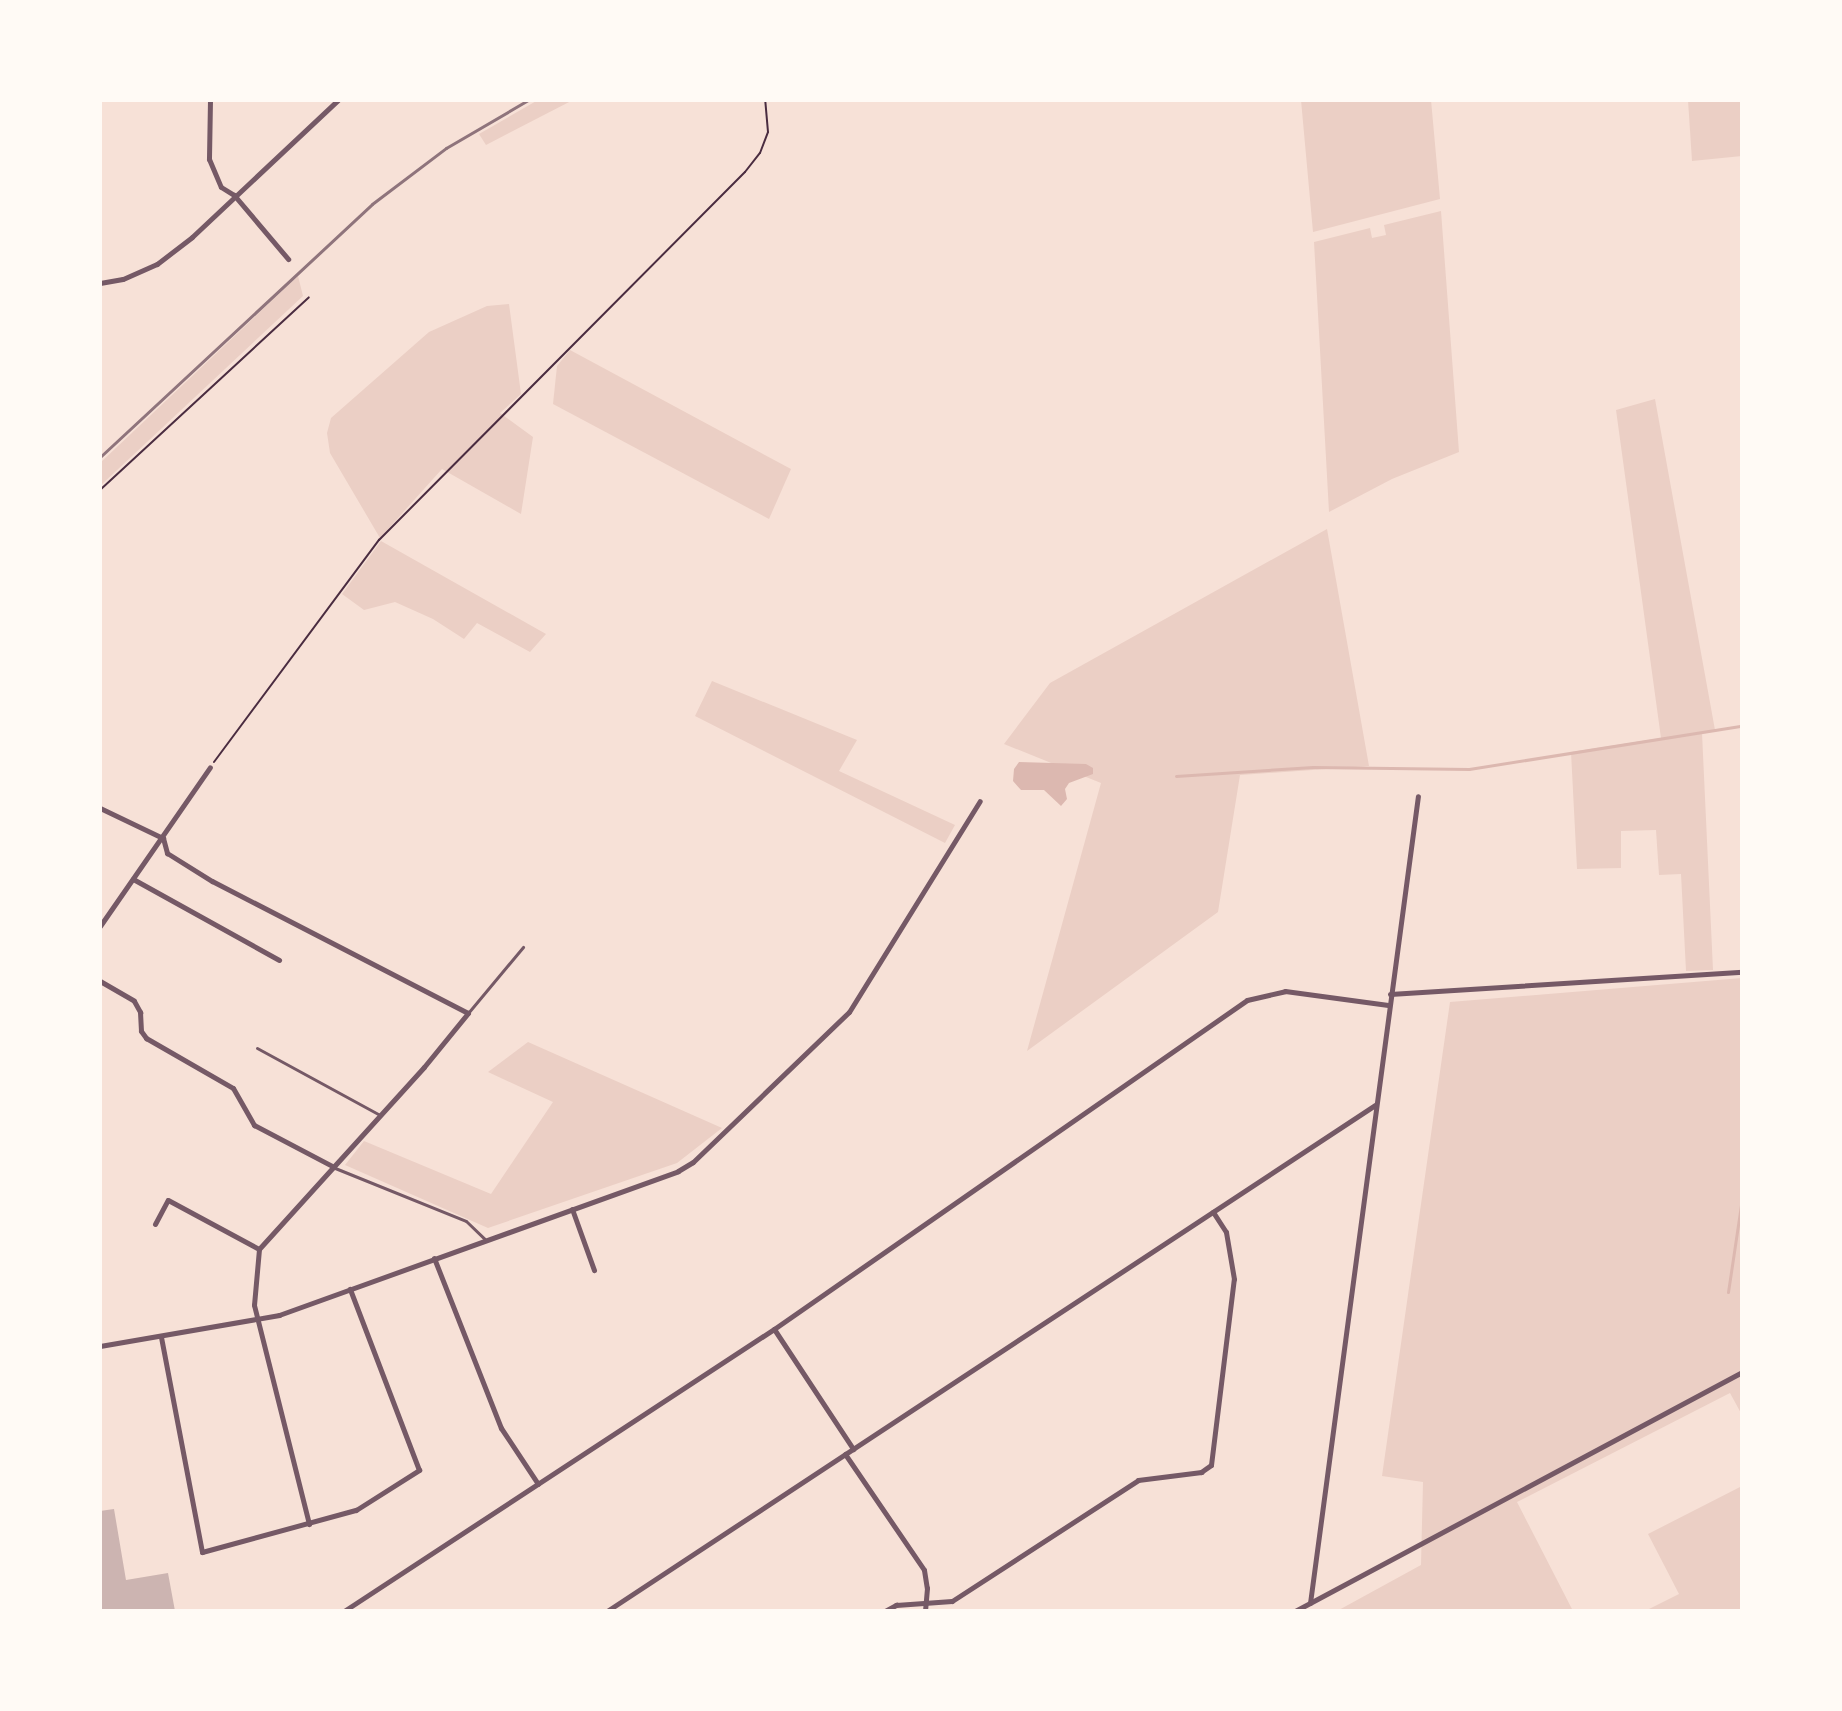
<!DOCTYPE html>
<style>
body{margin:0}
#map{position:relative;width:1842px;height:1711px;overflow:hidden;background:#f7e1d7;font-family:Montserrat,sans-serif}
div>[style]{position:absolute}
[style*='--x']{left:calc(var(--x)*1px);top:calc(var(--y)*1px);width:calc(var(--w)*1px);rotate:calc(var(--a)*1deg)}
.green>*{inset:0;background:#ebcfc5}
.water>*{inset:0;background:#dcb8b0}
.stream>*{height:3px;margin:-1.5px;padding:0 1.5px;transform-origin:1.5px;border-radius:1.5px;background:#dcb8b0}
.building>*{inset:0;background:#ccb4b1}
.path>*{height:2px;margin:-1px;padding:0 1px;transform-origin:1px;border-radius:1px;background:#4a2c40}
.service>*{height:3px;margin:-1.5px;padding:0 1.5px;transform-origin:1.5px;border-radius:1.5px;background:#755966}
.minor>*{height:5px;margin:-2.5px;padding:0 2.5px;transform-origin:2.5px;border-radius:2.5px;background:#755966}
.rail>*{height:3px;margin:-1.5px;padding:0 1.5px;transform-origin:1.5px;border-radius:1.5px;background:#8f747c}
span{translate:-50% -50%;white-space:nowrap;text-align:center;line-height:1.15;-webkit-text-stroke:6px #fffaf5;paint-order:stroke}
.frame{position:absolute;inset:0;border:102px solid #fffaf5;pointer-events:none}
</style>
<div id="map">
<div class="green">
<i style="clip-path:polygon(538px 100px,573px 100px,486px 145px,479px 134px)"></i>
<i style="clip-path:polygon(1301px 100px,1431px 100px,1440px 199px,1313px 232px)"></i>
<i style="clip-path:polygon(1688px 100px,1742px 100px,1742px 156px,1692px 161px)"></i>
<i style="clip-path:polygon(1441px 211px,1459px 452px,1392px 479px,1329px 512px,1314px 242px,1370px 228px,1372px 238px,1386px 235px,1384px 225px)"></i>
<i style="clip-path:polygon(298px 276px,303px 296px,100px 486px,100px 463px)"></i>
<i style="clip-path:polygon(509px 304px,521px 394px,500px 413px,533px 437px,521px 514px,442px 469px,380px 538px,330px 453px,327px 433px,331px 418px,429px 332px,487px 306px)"></i>
<i style="clip-path:polygon(570px 350px,791px 469px,769px 519px,553px 404px,557px 366px)"></i>
<i style="clip-path:polygon(1655px 399px,1715px 730px,1702px 733px,1713px 970px,1686px 971px,1681px 874px,1659px 875px,1656px 830px,1621px 831px,1621px 868px,1577px 869px,1571px 752px,1661px 738px,1616px 410px)"></i>
<i style="clip-path:polygon(1327px 529px,1369px 766px,1240px 775px,1218px 912px,1027px 1051px,1101px 783px,1004px 744px,1050px 683px)"></i>
<i style="clip-path:polygon(381px 541px,546px 634px,530px 652px,477px 623px,464px 639px,433px 619px,395px 602px,364px 610px,342px 594px)"></i>
<i style="clip-path:polygon(712px 681px,857px 740px,839px 771px,955px 825px,945px 843px,695px 716px)"></i>
<i style="clip-path:polygon(1742px 978px,1742px 1415px,1730px 1393px,1517px 1502px,1573px 1611px,1337px 1611px,1421px 1565px,1423px 1482px,1382px 1476px,1450px 1002px)"></i>
<i style="clip-path:polygon(528px 1042px,722px 1128px,677px 1163px,488px 1228px,345px 1165px,364px 1141px,491px 1194px,553px 1102px,488px 1072px)"></i>
<i style="clip-path:polygon(1742px 1486px,1742px 1611px,1645px 1611px,1679px 1594px,1648px 1534px)"></i>
</div>
<div class="water">
<i style="clip-path:polygon(1019px 762px,1086px 764px,1093px 768px,1093px 774px,1069px 783px,1065px 789px,1067px 799px,1061px 806px,1044px 790px,1021px 790px,1013px 781px,1014px 769px)"></i>
</div>
<div class="stream">
<i style="--x:1176;--y:776;--w:137;--a:-3.8"></i>
<i style="--x:1313;--y:767;--w:156;--a:0.7"></i>
<i style="--x:1469;--y:769;--w:276;--a:-9"></i>
<i style="--x:1728;--y:1292;--w:95;--a:-81.5"></i>
</div>
<div class="building">
<i style="clip-path:polygon(114px 1509px,126px 1580px,168px 1573px,175px 1611px,100px 1611px,100px 1511px)"></i>
</div>
<div class="path">
<i style="--x:100;--y:490;--w:284;--a:-42.7"></i>
<i style="--x:214;--y:762;--w:277;--a:-53.4"></i>
<i style="--x:379;--y:540;--w:519;--a:-45.16"></i>
<i style="--x:745;--y:172;--w:24;--a:-52"></i>
<i style="--x:760;--y:153;--w:22;--a:-69"></i>
<i style="--x:768;--y:132;--w:32;--a:-95"></i>
</div>
<div class="service">
<i style="--x:468;--y:1013;--w:86;--a:-50.2"></i>
<i style="--x:257;--y:1048;--w:140;--a:28.6"></i>
<i style="--x:335;--y:1168;--w:141;--a:22"></i>
<i style="--x:466;--y:1221;--w:28;--a:44"></i>
</div>
<div class="minor">
<i style="--x:210;--y:100;--w:59;--a:91"></i>
<i style="--x:209;--y:159;--w:30;--a:67"></i>
<i style="--x:221;--y:187;--w:15;--a:32"></i>
<i style="--x:234;--y:195;--w:84;--a:49.8"></i>
<i style="--x:100;--y:283;--w:23;--a:-10"></i>
<i style="--x:123;--y:279;--w:37;--a:-24"></i>
<i style="--x:157;--y:264;--w:44;--a:-37.6"></i>
<i style="--x:192;--y:237;--w:200;--a:-43.2"></i>
<i style="--x:100;--y:808;--w:70;--a:25.5"></i>
<i style="--x:163;--y:838;--w:16;--a:75"></i>
<i style="--x:167;--y:853;--w:53;--a:31.9"></i>
<i style="--x:212;--y:881;--w:288;--a:27.3"></i>
<i style="--x:468;--y:1013;--w:70;--a:129.2"></i>
<i style="--x:424;--y:1067;--w:246;--a:132.2"></i>
<i style="--x:259;--y:1249;--w:56;--a:95.1"></i>
<i style="--x:254;--y:1305;--w:226;--a:75.9"></i>
<i style="--x:133;--y:879;--w:167;--a:29"></i>
<i style="--x:100;--y:926;--w:193;--a:-55.3"></i>
<i style="--x:100;--y:981;--w:39;--a:30"></i>
<i style="--x:134;--y:1001;--w:13;--a:61"></i>
<i style="--x:140;--y:1012;--w:19;--a:87"></i>
<i style="--x:141;--y:1031;--w:9;--a:54"></i>
<i style="--x:146;--y:1038;--w:100;--a:29.9"></i>
<i style="--x:233;--y:1088;--w:43;--a:60.4"></i>
<i style="--x:254;--y:1125;--w:88;--a:27.7"></i>
<i style="--x:1390;--y:994;--w:353;--a:-3.6"></i>
<i style="--x:572;--y:1209;--w:65;--a:70.2"></i>
<i style="--x:155;--y:1224;--w:27;--a:-62"></i>
<i style="--x:168;--y:1200;--w:103;--a:28.3"></i>
<i style="--x:434;--y:1258;--w:183;--a:68.5"></i>
<i style="--x:501;--y:1428;--w:67;--a:56.5"></i>
<i style="--x:774;--y:1329;--w:144;--a:56.6"></i>
<i style="--x:161;--y:1337;--w:219;--a:79.2"></i>
<i style="--x:202;--y:1552;--w:160;--a:-15.3"></i>
<i style="--x:356;--y:1510;--w:75;--a:-32.4"></i>
<i style="--x:419;--y:1470;--w:194;--a:-110.9"></i>
<i style="--x:100;--y:1346;--w:182;--a:-9.8"></i>
<i style="--x:279;--y:1315;--w:424;--a:-19.8"></i>
<i style="--x:678;--y:1171;--w:17;--a:-31"></i>
<i style="--x:693;--y:1162;--w:216;--a:-43.9"></i>
<i style="--x:849;--y:1012;--w:248;--a:-58.2"></i>
<i style="--x:845;--y:1454;--w:140;--a:55.7"></i>
<i style="--x:924;--y:1570;--w:18;--a:81"></i>
<i style="--x:927;--y:1588;--w:23;--a:95"></i>
<i style="--x:1310;--y:1603;--w:814;--a:-82.38"></i>
<i style="--x:344;--y:1611;--w:514;--a:-33.26"></i>
<i style="--x:774;--y:1329;--w:576;--a:-34.82"></i>
<i style="--x:1247;--y:1000;--w:39;--a:-13"></i>
<i style="--x:1285;--y:991;--w:104;--a:7.7"></i>
<i style="--x:607;--y:1611;--w:920;--a:-33.38"></i>
<i style="--x:885;--y:1611;--w:13;--a:-29"></i>
<i style="--x:896;--y:1605;--w:56;--a:-4.1"></i>
<i style="--x:952;--y:1601;--w:222;--a:-33"></i>
<i style="--x:1138;--y:1480;--w:64;--a:-7.2"></i>
<i style="--x:1201;--y:1472;--w:12;--a:-35"></i>
<i style="--x:1211;--y:1465;--w:187;--a:-83"></i>
<i style="--x:1234;--y:1279;--w:48;--a:-99.7"></i>
<i style="--x:1226;--y:1232;--w:24;--a:-123"></i>
<i style="--x:1295;--y:1611;--w:507;--a:-28.13"></i>
</div>
<div class="rail">
<i style="--x:100;--y:457;--w:371;--a:-42.9"></i>
<i style="--x:372;--y:204;--w:93;--a:-37.1"></i>
<i style="--x:446;--y:148;--w:95;--a:-30.3"></i>
</div>
<div class="frame"></div>
</div>
